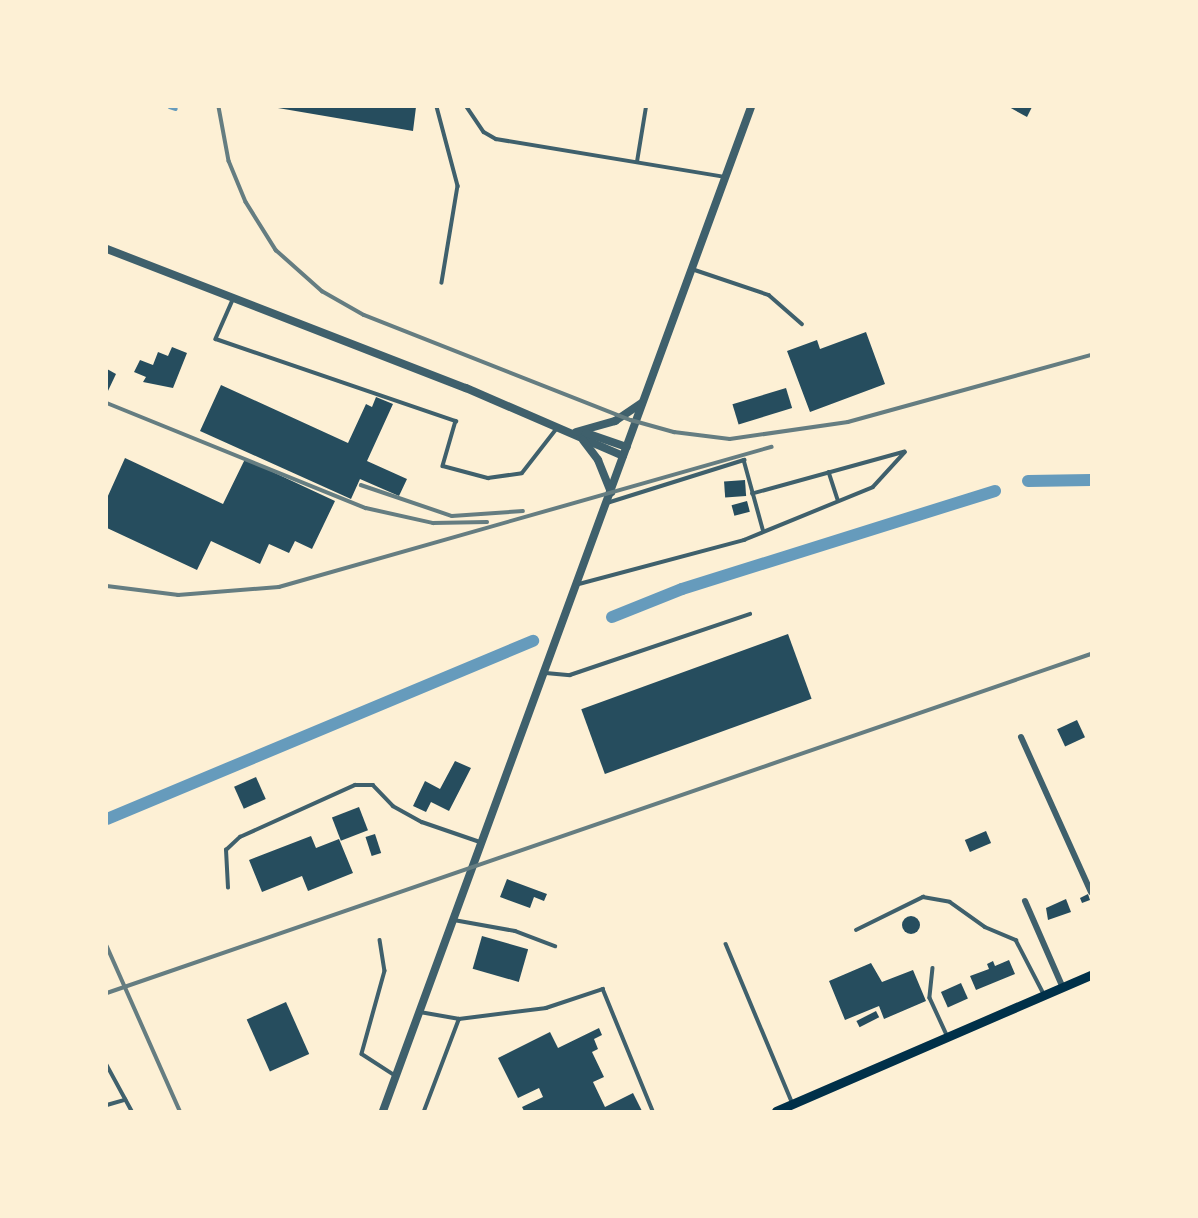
<!DOCTYPE html>
<style>
body{margin:0}
#map{position:relative;width:1198px;height:1218px;overflow:hidden;background:#fdf0d5;font-family:Manrope,sans-serif}
div>[style]{position:absolute}
[style*='--x']{left:calc(var(--x)*1px);top:calc(var(--y)*1px);width:calc(var(--w)*1px);rotate:calc(var(--a)*1deg)}
.stream>*{height:3.5px;margin:-1.75px;padding:0 1.75px;transform-origin:1.75px;border-radius:1.75px;background:#669bbc}
.canal>*{height:12px;margin:-6px;padding:0 6px;transform-origin:6px;border-radius:6px;background:#669bbc}
.building>*{inset:0;background:#264d5e;transform-origin:0 0}
.round{border-radius:50%}
.service>*{height:3.5px;margin:-1.75px;padding:0 1.75px;transform-origin:1.75px;border-radius:1.75px;background:#3f606c}
.minor>*{height:6px;margin:-3px;padding:0 3px;transform-origin:3px;border-radius:3px;background:#3f606c}
.tertiary>*{height:8px;margin:-4px;padding:0 4px;transform-origin:4px;border-radius:4px;background:#3f606c}
.secondary>*{height:9px;margin:-4.5px;padding:0 4.5px;transform-origin:4.5px;border-radius:4.5px;background:#003049}
.rail>*{height:3.5px;margin:-1.75px;padding:0 1.75px;transform-origin:1.75px;border-radius:1.75px;background:#657d81}
span{translate:-50% -50%;white-space:nowrap;text-align:center;line-height:1.15;-webkit-text-stroke:5px #fdf0d5;paint-order:stroke}
.frame{position:absolute;inset:0;border:108px solid #fdf0d5;pointer-events:none}
</style>
<div id="map">
<div class="stream">
<i style="--x:170;--y:107;--w:6;--a:18"></i>
</div>
<div class="canal">
<i style="--x:1028;--y:481;--w:63;--a:-0.9"></i>
<i style="--x:612;--y:617;--w:75;--a:-21.8"></i>
<i style="--x:682;--y:589;--w:328;--a:-17.4"></i>
<i style="--x:107;--y:819;--w:462;--a:-22.7"></i>
</div>
<div class="building">
<i style="clip-path:polygon(272px 107px,416px 107px,413px 131px)"></i>
<i style="clip-path:polygon(1009px 107px,1032px 107px,1027px 117px)"></i>
<i style="clip-path:polygon(866px 332px,885px 384px,810px 412px,787px 351px,817px 340px,820px 349px)"></i>
<i style="clip-path:polygon(172px 347px,187px 353px,173px 388px,143px 382px,146px 377px,134px 372px,140px 360px,153px 365px,158px 352px,168px 356px)"></i>
<i style="clip-path:polygon(107px 369px,116px 374px,107px 393px)"></i>
<i style="clip-path:polygon(221px 385px,348px 443px,366px 404px,372px 407px,376px 397px,393px 404px,367px 461px,407px 479px,399px 496px,360px 479px,351px 499px,200px 431px)"></i>
<i style="left:786px;top:388px;width:21px;height:56px;rotate:73deg"></i>
<i style="clip-path:polygon(125px 458px,223px 504px,245px 459px,335px 501px,312px 549px,295px 541px,289px 553px,269px 544px,260px 564px,211px 541px,197px 570px,107px 528px,107px 498px)"></i>
<i style="left:745px;top:480px;width:16px;height:21px;rotate:86deg"></i>
<i style="left:747px;top:501px;width:11px;height:16px;rotate:75deg"></i>
<i style="left:788px;top:634px;width:69px;height:220px;rotate:70deg"></i>
<i style="left:1077px;top:720px;width:19px;height:22px;rotate:65deg"></i>
<i style="clip-path:polygon(455px 761px,471px 768px,449px 811px,431px 802px,426px 812px,413px 806px,425px 781px,440px 789px)"></i>
<i style="left:256px;top:777px;width:24px;height:24px;rotate:66deg"></i>
<i style="left:359px;top:807px;width:25px;height:29px;rotate:69deg"></i>
<i style="left:986px;top:831px;width:13px;height:23px;rotate:67deg"></i>
<i style="left:375px;top:834px;width:20px;height:10px;rotate:72deg"></i>
<i style="clip-path:polygon(311px 836px,316px 848px,339px 839px,353px 873px,308px 891px,302px 876px,262px 892px,249px 860px)"></i>
<i style="clip-path:polygon(507px 879px,547px 894px,544px 901px,534px 897px,530px 908px,500px 897px)"></i>
<i style="clip-path:polygon(1088px 894px,1090px 900px,1082px 903px,1080px 898px)"></i>
<i style="clip-path:polygon(1066px 899px,1071px 912px,1048px 920px,1046px 908px)"></i>
<i class="round" style="left:902px;top:916px;width:18px;height:18px"></i>
<i style="left:482px;top:936px;width:48px;height:34px;rotate:16deg"></i>
<i style="clip-path:polygon(1009px 960px,1015px 974px,976px 990px,970px 976px,989px 969px,987px 964px,993px 961px,995px 966px)"></i>
<i style="clip-path:polygon(871px 963px,882px 982px,913px 970px,926px 1001px,884px 1019px,879px 1006px,845px 1020px,829px 981px)"></i>
<i style="left:961px;top:983px;width:17px;height:22px;rotate:66deg"></i>
<i style="left:286px;top:1002px;width:57px;height:43px;rotate:66deg"></i>
<i style="left:876px;top:1011px;width:7px;height:22px;rotate:63deg"></i>
<i style="clip-path:polygon(599px 1028px,602px 1035px,594px 1039px,598px 1049px,592px 1052px,604px 1077px,593px 1082px,605px 1107px,633px 1093px,642px 1111px,524px 1111px,522px 1107px,543px 1097px,539px 1088px,518px 1098px,498px 1058px,550px 1032px,558px 1048px)"></i>
</div>
<div class="service">
<i style="--x:437;--y:107;--w:82;--a:75.1"></i>
<i style="--x:458;--y:186;--w:98;--a:99.4"></i>
<i style="--x:467;--y:107;--w:30;--a:56"></i>
<i style="--x:484;--y:132;--w:14;--a:30"></i>
<i style="--x:496;--y:139;--w:233;--a:9.4"></i>
<i style="--x:637;--y:162;--w:56;--a:-80.7"></i>
<i style="--x:692;--y:269;--w:81;--a:18.7"></i>
<i style="--x:769;--y:295;--w:44;--a:41.3"></i>
<i style="--x:234;--y:298;--w:45;--a:113.7"></i>
<i style="--x:216;--y:339;--w:254;--a:18.9"></i>
<i style="--x:456;--y:421;--w:47;--a:106.1"></i>
<i style="--x:443;--y:466;--w:47;--a:14.9"></i>
<i style="--x:488;--y:478;--w:34;--a:-8"></i>
<i style="--x:522;--y:473;--w:58;--a:-52"></i>
<i style="--x:829;--y:472;--w:29;--a:72"></i>
<i style="--x:607;--y:503;--w:144;--a:-17.4"></i>
<i style="--x:744;--y:460;--w:72;--a:74.6"></i>
<i style="--x:579;--y:584;--w:171;--a:-14.9"></i>
<i style="--x:744;--y:540;--w:139;--a:-22.3"></i>
<i style="--x:873;--y:487;--w:47;--a:-47.6"></i>
<i style="--x:905;--y:452;--w:158;--a:164.6"></i>
<i style="--x:546;--y:673;--w:24;--a:5"></i>
<i style="--x:570;--y:675;--w:190;--a:-18.7"></i>
<i style="--x:228;--y:888;--w:38;--a:-93"></i>
<i style="--x:226;--y:850;--w:19;--a:-43"></i>
<i style="--x:240;--y:837;--w:126;--a:-24.3"></i>
<i style="--x:355;--y:785;--w:18;--a:0"></i>
<i style="--x:373;--y:785;--w:29;--a:46"></i>
<i style="--x:393;--y:806;--w:33;--a:29"></i>
<i style="--x:422;--y:822;--w:61;--a:19"></i>
<i style="--x:454;--y:920;--w:62;--a:10.2"></i>
<i style="--x:515;--y:931;--w:43;--a:20.6"></i>
<i style="--x:856;--y:930;--w:75;--a:-26.2"></i>
<i style="--x:923;--y:897;--w:27;--a:10"></i>
<i style="--x:950;--y:902;--w:43;--a:35.5"></i>
<i style="--x:985;--y:927;--w:34;--a:23"></i>
<i style="--x:1016;--y:940;--w:61;--a:62.6"></i>
<i style="--x:380;--y:940;--w:31;--a:81"></i>
<i style="--x:385;--y:971;--w:86;--a:105.5"></i>
<i style="--x:362;--y:1054;--w:38;--a:33"></i>
<i style="--x:726;--y:944;--w:171;--a:67.3"></i>
<i style="--x:933;--y:968;--w:30;--a:96"></i>
<i style="--x:930;--y:998;--w:41;--a:65.3"></i>
<i style="--x:420;--y:1012;--w:40;--a:10"></i>
<i style="--x:459;--y:1019;--w:88;--a:-7.2"></i>
<i style="--x:546;--y:1008;--w:60;--a:-18.4"></i>
<i style="--x:603;--y:989;--w:132;--a:67.7"></i>
<i style="--x:107;--y:1065;--w:52;--a:61.5"></i>
<i style="--x:107;--y:1105;--w:19;--a:-16"></i>
<i style="--x:424;--y:1111;--w:98;--a:-69.2"></i>
</div>
<div class="minor">
<i style="--x:1021;--y:737;--w:170;--a:65.7"></i>
<i style="--x:1025;--y:901;--w:95;--a:66.4"></i>
</div>
<div class="tertiary">
<i style="--x:107;--y:249;--w:385;--a:21.2"></i>
<i style="--x:466;--y:388;--w:171;--a:23.4"></i>
<i style="--x:576;--y:432;--w:41;--a:-15.8"></i>
<i style="--x:615;--y:421;--w:32;--a:-34"></i>
<i style="--x:586;--y:433;--w:43;--a:18.9"></i>
<i style="--x:583;--y:440;--w:25;--a:53"></i>
<i style="--x:598;--y:460;--w:35;--a:68"></i>
<i style="--x:383;--y:1111;--w:1069;--a:-69.87"></i>
</div>
<div class="secondary">
<i style="--x:776;--y:1111;--w:343;--a:-23.4"></i>
</div>
<div class="rail">
<i style="--x:219;--y:107;--w:55;--a:79.5"></i>
<i style="--x:229;--y:161;--w:44;--a:67.5"></i>
<i style="--x:246;--y:202;--w:57;--a:58"></i>
<i style="--x:276;--y:250;--w:62;--a:41.7"></i>
<i style="--x:322;--y:291;--w:48;--a:29.7"></i>
<i style="--x:364;--y:315;--w:287;--a:21.5"></i>
<i style="--x:631;--y:420;--w:45;--a:15.6"></i>
<i style="--x:674;--y:432;--w:56;--a:7.1"></i>
<i style="--x:730;--y:439;--w:119;--a:-8.2"></i>
<i style="--x:848;--y:422;--w:252;--a:-15.4"></i>
<i style="--x:107;--y:403;--w:279;--a:22.1"></i>
<i style="--x:366;--y:508;--w:69;--a:12.6"></i>
<i style="--x:433;--y:523;--w:54;--a:-1.1"></i>
<i style="--x:361;--y:485;--w:96;--a:18.8"></i>
<i style="--x:452;--y:516;--w:71;--a:-4"></i>
<i style="--x:107;--y:586;--w:72;--a:7.2"></i>
<i style="--x:178;--y:595;--w:101;--a:-4.5"></i>
<i style="--x:279;--y:587;--w:512;--a:-15.88"></i>
<i style="--x:107;--y:946;--w:180;--a:66.1"></i>
<i style="--x:107;--y:993;--w:1041;--a:-19.01"></i>
</div>
<div class="frame"></div>
</div>
